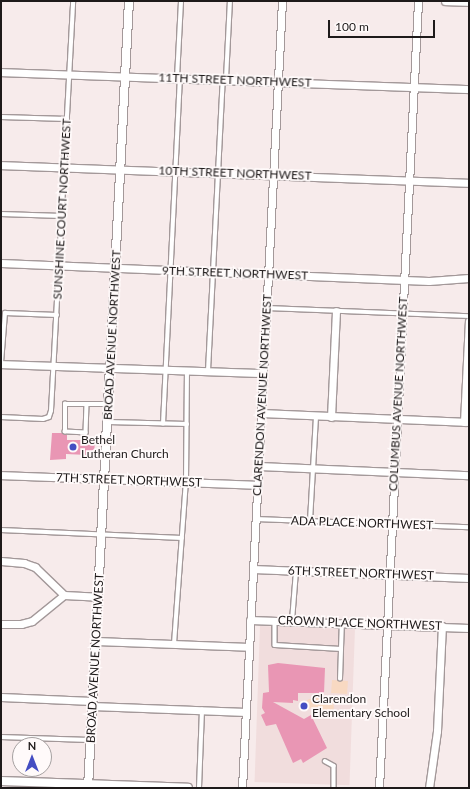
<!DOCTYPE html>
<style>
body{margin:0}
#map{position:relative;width:470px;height:789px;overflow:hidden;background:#f7ebeb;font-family:Lato,sans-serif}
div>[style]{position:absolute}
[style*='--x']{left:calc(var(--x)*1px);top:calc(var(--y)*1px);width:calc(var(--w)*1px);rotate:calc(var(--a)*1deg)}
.built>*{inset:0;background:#f1dddd;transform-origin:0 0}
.green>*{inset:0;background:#f8d9c2;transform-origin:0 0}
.building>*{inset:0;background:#e996b4}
.roads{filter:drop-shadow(1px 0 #a39899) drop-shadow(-1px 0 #a39899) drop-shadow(0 1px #a39899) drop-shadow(0 -1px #a39899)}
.service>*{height:3.5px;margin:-1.75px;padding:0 1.75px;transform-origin:1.75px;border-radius:1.75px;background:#fff}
.minor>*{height:7px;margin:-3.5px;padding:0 3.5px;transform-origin:3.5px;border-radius:3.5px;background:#fff}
.tertiary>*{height:8px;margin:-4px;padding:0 4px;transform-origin:4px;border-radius:4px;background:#fff}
.dots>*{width:11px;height:11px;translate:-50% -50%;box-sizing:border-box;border:2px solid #fffafa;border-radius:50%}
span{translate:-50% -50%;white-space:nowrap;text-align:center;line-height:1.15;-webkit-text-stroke:3.5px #fffafa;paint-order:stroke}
.street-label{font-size:12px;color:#1e1a1a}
.poi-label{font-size:12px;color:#1e1a1a}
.left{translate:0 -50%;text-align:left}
.frame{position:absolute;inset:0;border:2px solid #1e1a1a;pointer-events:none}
.north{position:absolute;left:12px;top:737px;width:40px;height:40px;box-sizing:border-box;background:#fffafa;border:1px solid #a5a0a0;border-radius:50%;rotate:0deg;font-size:11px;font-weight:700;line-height:16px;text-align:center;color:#1e1a1a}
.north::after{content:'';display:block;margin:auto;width:14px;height:18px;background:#444dc2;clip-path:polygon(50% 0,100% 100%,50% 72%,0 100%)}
.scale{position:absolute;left:328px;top:20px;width:107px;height:18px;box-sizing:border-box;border:2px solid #1e1a1a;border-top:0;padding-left:5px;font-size:12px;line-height:14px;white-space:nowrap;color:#1e1a1a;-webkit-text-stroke:3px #fffafa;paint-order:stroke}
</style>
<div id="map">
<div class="built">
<i style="left:260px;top:626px;width:95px;height:156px;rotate:2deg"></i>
</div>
<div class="green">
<i style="left:332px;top:680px;width:16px;height:13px;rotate:4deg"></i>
<i style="clip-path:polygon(318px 696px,332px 698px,334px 708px,328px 716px,306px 706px,307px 700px)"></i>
</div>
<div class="building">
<i style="clip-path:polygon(52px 433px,62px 433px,67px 435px,67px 440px,85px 440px,85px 437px,95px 437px,94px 459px,87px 459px,87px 455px,66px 454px,66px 459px,50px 460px)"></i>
<i style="clip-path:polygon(278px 663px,325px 668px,324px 693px,298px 693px,298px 701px,293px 700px,293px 703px,273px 702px,304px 719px,311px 715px,327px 748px,303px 763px,301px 759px,293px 763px,276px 724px,266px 726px,261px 715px,265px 713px,262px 708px,263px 693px,269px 692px,268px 665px)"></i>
</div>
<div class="roads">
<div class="service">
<i style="--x:177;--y:78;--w:77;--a:-87"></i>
<i style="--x:226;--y:79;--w:78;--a:-87.1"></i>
<i style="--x:1;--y:117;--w:66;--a:1.7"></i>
<i style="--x:1;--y:214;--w:61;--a:1.9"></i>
<i style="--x:267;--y:308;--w:202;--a:2.3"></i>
<i style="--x:1;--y:363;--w:50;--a:-85.4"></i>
<i style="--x:5;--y:313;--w:52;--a:2.2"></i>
<i style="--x:208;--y:371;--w:292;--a:-87.1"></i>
<i style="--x:87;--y:404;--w:29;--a:92"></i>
<i style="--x:86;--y:433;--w:21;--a:-177"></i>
<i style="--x:65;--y:432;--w:28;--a:-90"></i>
<i style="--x:65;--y:404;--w:42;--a:0"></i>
<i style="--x:1;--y:417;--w:42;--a:2.7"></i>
<i style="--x:43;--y:419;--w:6;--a:-18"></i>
<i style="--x:49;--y:417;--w:6;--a:-72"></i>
<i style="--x:51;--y:411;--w:411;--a:-86.9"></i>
<i style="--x:108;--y:422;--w:79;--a:1.5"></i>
<i style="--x:163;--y:424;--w:345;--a:-87.2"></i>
<i style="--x:256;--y:519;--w:213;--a:2.2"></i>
<i style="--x:310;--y:521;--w:105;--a:-86.7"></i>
<i style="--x:1;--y:530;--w:181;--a:2.5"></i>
<i style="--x:275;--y:621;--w:24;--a:90"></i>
<i style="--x:275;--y:645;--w:66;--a:3.5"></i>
<i style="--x:341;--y:649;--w:26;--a:-88"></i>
<i style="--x:292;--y:621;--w:50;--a:-85.4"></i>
<i style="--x:174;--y:644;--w:162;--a:-85.8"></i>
<i style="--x:186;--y:482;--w:111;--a:-89.5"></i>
<i style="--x:340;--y:679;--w:30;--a:-88"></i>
<i style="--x:1;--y:737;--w:88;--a:2"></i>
<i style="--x:325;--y:761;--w:10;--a:29"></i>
<i style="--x:334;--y:766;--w:22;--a:90"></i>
<i style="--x:199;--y:788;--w:78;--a:-87.8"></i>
</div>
<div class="minor">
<i style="--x:445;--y:1;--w:24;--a:2"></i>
<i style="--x:1;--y:72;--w:468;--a:2.1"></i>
<i style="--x:1;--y:165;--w:468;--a:2.2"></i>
<i style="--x:1;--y:263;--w:428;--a:2.4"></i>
<i style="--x:429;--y:281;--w:40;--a:-4.3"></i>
<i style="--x:1;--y:364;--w:262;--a:2"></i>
<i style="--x:261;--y:413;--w:208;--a:2.5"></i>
<i style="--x:331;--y:417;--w:106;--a:-87.3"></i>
<i style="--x:464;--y:422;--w:101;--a:-87.2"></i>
<i style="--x:259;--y:466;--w:210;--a:2.5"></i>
<i style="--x:1;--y:475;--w:257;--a:2.2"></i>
<i style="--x:1;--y:561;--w:23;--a:5"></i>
<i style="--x:24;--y:563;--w:12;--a:20"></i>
<i style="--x:35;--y:567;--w:40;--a:44"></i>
<i style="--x:64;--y:595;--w:34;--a:3"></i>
<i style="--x:253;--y:569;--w:216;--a:2.4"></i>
<i style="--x:250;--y:620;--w:219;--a:2.1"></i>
<i style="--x:1;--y:624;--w:20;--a:0"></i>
<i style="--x:21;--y:624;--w:11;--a:-15"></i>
<i style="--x:32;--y:621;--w:41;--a:-39.1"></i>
<i style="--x:96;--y:641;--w:153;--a:2.2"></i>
<i style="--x:1;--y:697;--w:91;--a:2.5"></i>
<i style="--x:92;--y:706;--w:154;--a:2.2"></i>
<i style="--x:242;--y:788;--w:788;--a:-87.09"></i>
<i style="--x:379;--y:788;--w:788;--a:-87.16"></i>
<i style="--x:429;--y:788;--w:58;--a:-82"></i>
<i style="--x:437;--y:731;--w:105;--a:-87.3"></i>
</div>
<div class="tertiary">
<i style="--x:1;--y:781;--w:187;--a:2.1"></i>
<i style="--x:88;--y:788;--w:788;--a:-87.02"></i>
</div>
</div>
<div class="dots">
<i style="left:73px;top:447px;background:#444dc2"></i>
<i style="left:304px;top:706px;background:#444dc2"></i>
</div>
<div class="street-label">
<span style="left:235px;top:80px;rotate:2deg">11TH STREET NORTHWEST</span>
<span style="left:235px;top:173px;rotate:2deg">10TH STREET NORTHWEST</span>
<span style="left:62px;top:209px;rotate:-87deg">SUNSHINE COURT NORTHWEST</span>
<span style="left:235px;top:273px;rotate:2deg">9TH STREET NORTHWEST</span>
<span style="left:112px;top:335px;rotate:-87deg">BROAD AVENUE NORTHWEST</span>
<span style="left:398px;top:394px;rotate:-87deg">COLUMBUS AVENUE NORTHWEST</span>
<span style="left:262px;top:395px;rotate:-87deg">CLARENDON AVENUE NORTHWEST</span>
<span style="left:129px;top:480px;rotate:2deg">7TH STREET NORTHWEST</span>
<span style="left:362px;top:523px;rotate:2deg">ADA PLACE NORTHWEST</span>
<span style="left:361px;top:573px;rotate:2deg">6TH STREET NORTHWEST</span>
<span style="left:360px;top:623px;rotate:2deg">CROWN PLACE NORTHWEST</span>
<span style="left:95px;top:658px;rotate:-87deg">BROAD AVENUE NORTHWEST</span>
</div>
<div class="poi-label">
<span class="left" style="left:81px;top:447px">Bethel<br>Lutheran Church</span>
<span class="left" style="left:312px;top:706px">Clarendon<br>Elementary School</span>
</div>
<div class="frame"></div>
<div class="north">N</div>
<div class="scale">100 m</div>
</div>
